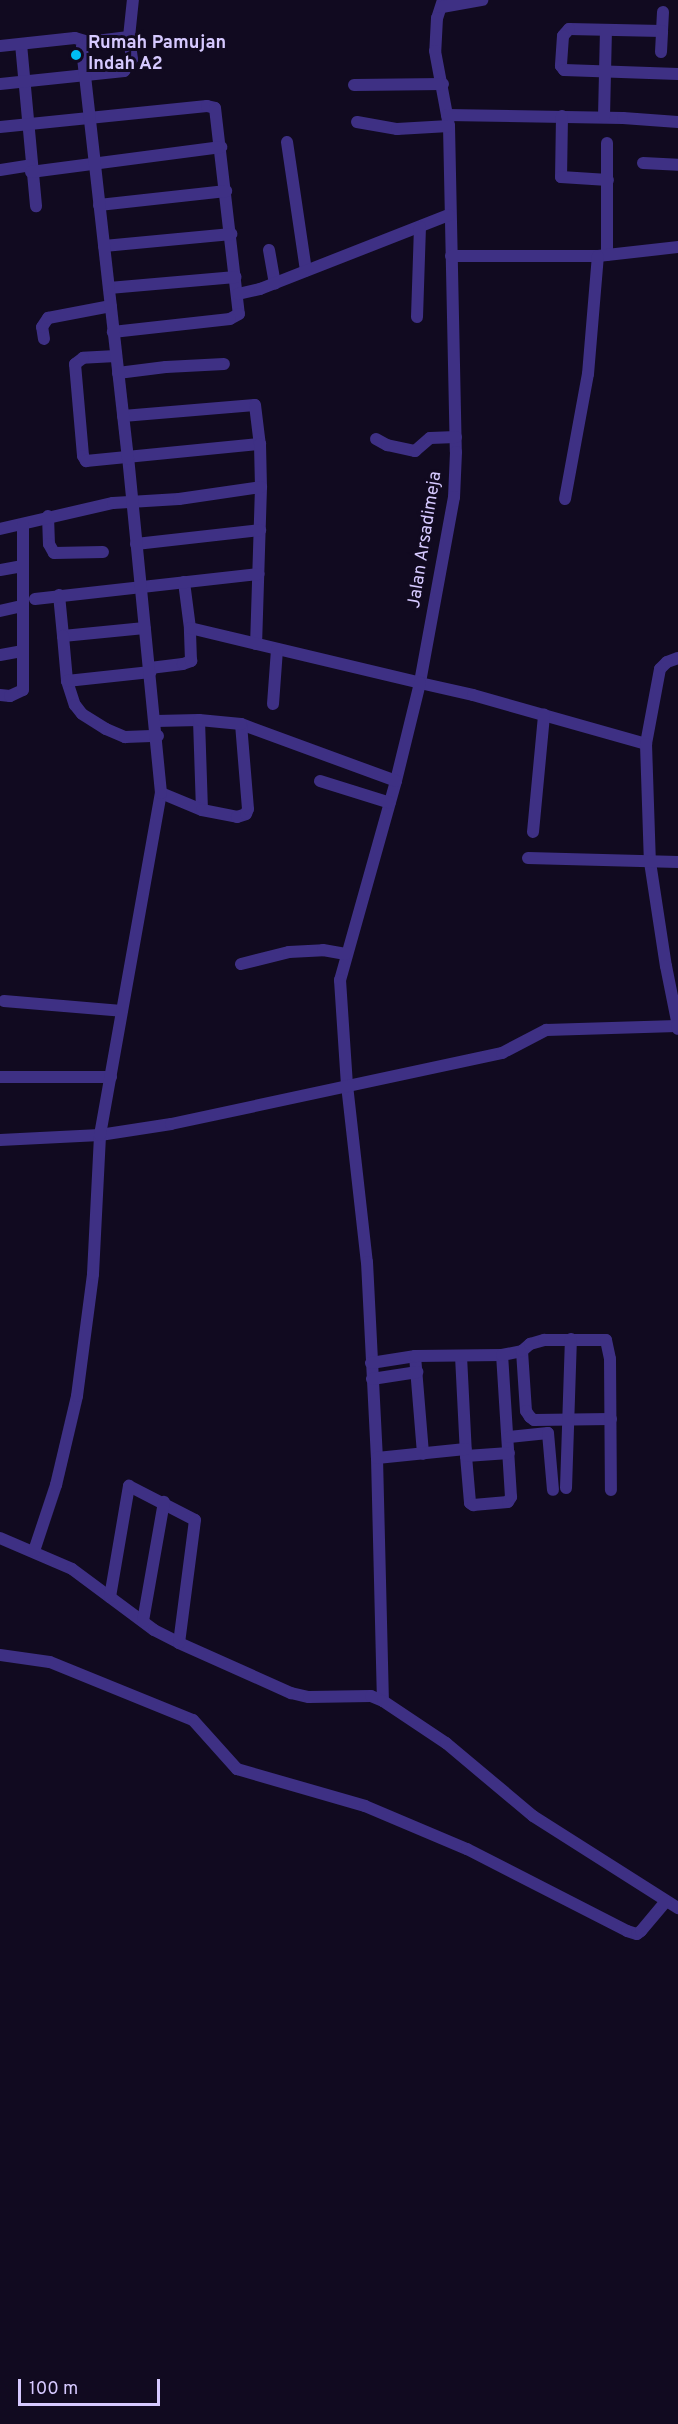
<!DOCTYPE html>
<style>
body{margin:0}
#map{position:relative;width:678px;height:2424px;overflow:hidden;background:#110a20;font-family:Overpass,sans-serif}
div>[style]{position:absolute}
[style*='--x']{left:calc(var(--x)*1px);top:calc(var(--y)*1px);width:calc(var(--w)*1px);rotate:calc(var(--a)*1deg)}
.minor>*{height:12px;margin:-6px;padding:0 6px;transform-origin:6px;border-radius:6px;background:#3e3084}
.dots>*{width:16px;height:16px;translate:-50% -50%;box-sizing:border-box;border:3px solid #110a20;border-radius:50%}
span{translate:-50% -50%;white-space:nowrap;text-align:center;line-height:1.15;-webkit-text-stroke:6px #110a20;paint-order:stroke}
.poi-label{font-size:18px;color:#d6c9ff;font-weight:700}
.left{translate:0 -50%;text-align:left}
.street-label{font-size:18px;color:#d6c9ff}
.scale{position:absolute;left:18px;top:2379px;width:142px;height:27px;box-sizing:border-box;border:3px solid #d6c9ff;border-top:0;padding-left:8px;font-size:18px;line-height:21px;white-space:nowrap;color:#d6c9ff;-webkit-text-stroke:4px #110a20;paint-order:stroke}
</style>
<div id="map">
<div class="minor">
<i style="--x:443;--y:0;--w:19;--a:108"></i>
<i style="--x:437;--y:18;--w:33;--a:93"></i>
<i style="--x:435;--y:51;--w:76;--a:79.4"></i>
<i style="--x:449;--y:126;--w:326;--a:88.8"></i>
<i style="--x:456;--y:452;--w:45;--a:92.5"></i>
<i style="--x:454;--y:497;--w:189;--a:100.4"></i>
<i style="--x:420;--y:683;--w:54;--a:12.8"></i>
<i style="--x:473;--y:695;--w:180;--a:15.8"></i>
<i style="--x:442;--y:7;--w:41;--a:-9.9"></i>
<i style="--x:663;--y:12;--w:19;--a:93"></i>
<i style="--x:662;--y:31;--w:93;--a:-178.8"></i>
<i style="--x:569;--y:29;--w:9;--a:131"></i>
<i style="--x:563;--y:36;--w:30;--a:94"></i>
<i style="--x:561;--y:66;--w:5;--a:53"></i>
<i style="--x:564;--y:70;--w:114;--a:2"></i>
<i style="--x:21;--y:44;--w:163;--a:84.7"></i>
<i style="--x:0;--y:46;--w:75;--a:-6.1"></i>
<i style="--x:75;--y:38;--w:14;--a:17"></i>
<i style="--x:661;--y:52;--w:21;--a:-87"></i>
<i style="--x:0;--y:84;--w:125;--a:-6"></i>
<i style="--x:124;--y:71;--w:14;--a:-56"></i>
<i style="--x:132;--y:59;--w:22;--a:-98"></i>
<i style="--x:354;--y:85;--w:89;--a:-0.6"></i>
<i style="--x:447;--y:115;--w:176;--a:1"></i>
<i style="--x:623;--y:118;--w:55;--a:4.2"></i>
<i style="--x:562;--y:116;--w:61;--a:90.9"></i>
<i style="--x:561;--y:177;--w:47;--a:3.7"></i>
<i style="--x:604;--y:117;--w:87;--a:-88.7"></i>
<i style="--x:357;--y:122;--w:41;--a:9.9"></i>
<i style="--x:397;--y:129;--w:52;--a:-3.3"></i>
<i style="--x:0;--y:127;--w:208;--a:-5.8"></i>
<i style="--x:207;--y:106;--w:8;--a:14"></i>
<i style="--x:215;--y:108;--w:207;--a:83.4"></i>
<i style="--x:239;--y:314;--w:10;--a:151"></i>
<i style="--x:230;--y:319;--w:118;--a:173.7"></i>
<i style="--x:287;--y:142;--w:130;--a:81.6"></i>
<i style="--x:643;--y:163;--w:35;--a:3"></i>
<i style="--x:0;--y:170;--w:30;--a:-9"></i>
<i style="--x:31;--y:172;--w:192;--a:-7.5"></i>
<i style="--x:99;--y:205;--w:128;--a:-6.3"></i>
<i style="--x:104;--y:246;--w:128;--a:-5.4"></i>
<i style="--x:269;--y:250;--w:34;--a:80"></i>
<i style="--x:607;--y:255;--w:112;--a:-90"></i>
<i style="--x:451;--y:256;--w:147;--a:0"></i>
<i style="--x:598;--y:256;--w:81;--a:-6.4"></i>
<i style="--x:109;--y:288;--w:127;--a:-5"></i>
<i style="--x:238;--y:294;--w:23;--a:-13"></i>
<i style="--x:260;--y:289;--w:203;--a:-21.4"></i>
<i style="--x:417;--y:317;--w:90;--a:-88.1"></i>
<i style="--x:44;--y:339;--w:12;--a:-99"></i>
<i style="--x:42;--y:327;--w:11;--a:-56"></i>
<i style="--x:48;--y:318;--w:64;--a:-10.8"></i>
<i style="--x:116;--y:356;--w:33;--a:177"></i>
<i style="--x:83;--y:358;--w:10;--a:143"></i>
<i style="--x:75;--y:364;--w:92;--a:85"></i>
<i style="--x:83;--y:456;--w:6;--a:59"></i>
<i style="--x:86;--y:461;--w:175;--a:-5.6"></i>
<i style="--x:118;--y:373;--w:48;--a:-7.1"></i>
<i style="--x:166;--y:367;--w:58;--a:-3"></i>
<i style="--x:123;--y:416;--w:132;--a:-4.8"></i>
<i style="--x:255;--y:405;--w:39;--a:83"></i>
<i style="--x:260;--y:444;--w:43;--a:88.7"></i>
<i style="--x:261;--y:487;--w:157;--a:91.8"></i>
<i style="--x:376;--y:439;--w:13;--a:29"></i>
<i style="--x:387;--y:445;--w:29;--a:12"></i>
<i style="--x:415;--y:451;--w:20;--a:-41"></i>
<i style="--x:430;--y:438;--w:26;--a:-2"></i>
<i style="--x:565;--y:499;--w:127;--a:-79.6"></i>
<i style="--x:588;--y:374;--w:118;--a:-85.2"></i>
<i style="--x:48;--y:516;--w:28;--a:88"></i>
<i style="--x:49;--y:544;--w:10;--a:61"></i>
<i style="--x:54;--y:553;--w:49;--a:-1.2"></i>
<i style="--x:0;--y:529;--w:116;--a:-13"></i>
<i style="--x:113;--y:503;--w:66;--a:-3.5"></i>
<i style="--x:179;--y:499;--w:83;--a:-8.3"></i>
<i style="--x:136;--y:544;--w:125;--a:-6.4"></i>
<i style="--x:0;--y:570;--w:23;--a:-10"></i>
<i style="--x:184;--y:582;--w:46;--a:82.6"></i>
<i style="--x:59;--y:595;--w:41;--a:84.4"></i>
<i style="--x:63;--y:636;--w:82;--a:-5.6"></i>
<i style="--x:35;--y:599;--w:225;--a:-6.4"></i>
<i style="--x:0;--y:611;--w:23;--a:-13"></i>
<i style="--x:63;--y:636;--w:45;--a:84.9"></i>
<i style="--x:67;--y:681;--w:25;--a:72"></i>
<i style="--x:75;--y:705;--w:11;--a:52"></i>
<i style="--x:82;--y:714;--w:28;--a:32"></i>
<i style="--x:106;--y:729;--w:21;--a:23"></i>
<i style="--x:125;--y:737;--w:33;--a:-2"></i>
<i style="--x:0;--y:655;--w:22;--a:-10"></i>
<i style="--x:678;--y:658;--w:12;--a:160"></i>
<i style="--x:667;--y:662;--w:10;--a:135"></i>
<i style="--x:660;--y:669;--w:76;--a:100.6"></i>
<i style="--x:646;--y:744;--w:118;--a:88.1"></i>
<i style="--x:650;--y:862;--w:105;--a:81.3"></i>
<i style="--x:666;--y:966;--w:61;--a:78.7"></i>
<i style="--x:150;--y:668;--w:33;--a:-7"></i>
<i style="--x:183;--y:664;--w:9;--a:-21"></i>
<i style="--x:191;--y:661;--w:33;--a:-92"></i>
<i style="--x:190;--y:628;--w:236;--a:13.4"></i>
<i style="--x:420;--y:683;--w:101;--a:103.8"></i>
<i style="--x:396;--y:781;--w:207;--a:105.7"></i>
<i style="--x:340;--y:980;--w:105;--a:86.2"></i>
<i style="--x:347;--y:1085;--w:178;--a:83.6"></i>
<i style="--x:367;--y:1262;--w:196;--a:87.1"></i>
<i style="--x:377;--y:1458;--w:243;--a:88.6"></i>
<i style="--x:67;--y:681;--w:84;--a:-6.1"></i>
<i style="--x:0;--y:695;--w:10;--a:6"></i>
<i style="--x:10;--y:696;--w:14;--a:-25"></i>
<i style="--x:23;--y:690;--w:165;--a:-90"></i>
<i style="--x:273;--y:704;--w:55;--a:-85.8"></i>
<i style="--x:156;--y:721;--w:43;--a:-1.3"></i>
<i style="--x:199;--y:720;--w:90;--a:88.1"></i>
<i style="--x:241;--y:724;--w:165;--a:20.2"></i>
<i style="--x:320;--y:781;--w:73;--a:17.4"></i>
<i style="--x:161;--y:793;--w:44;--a:22.5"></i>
<i style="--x:202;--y:810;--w:36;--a:11"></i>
<i style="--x:237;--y:817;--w:9;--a:-18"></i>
<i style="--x:246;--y:814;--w:5;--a:-68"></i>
<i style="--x:248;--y:809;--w:85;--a:-94.7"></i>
<i style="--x:241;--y:724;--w:42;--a:-174.6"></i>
<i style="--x:533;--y:832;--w:118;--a:-84.6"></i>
<i style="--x:528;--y:858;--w:150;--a:1.5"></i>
<i style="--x:241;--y:964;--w:49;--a:-14"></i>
<i style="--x:289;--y:952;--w:34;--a:-3"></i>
<i style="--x:323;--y:950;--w:23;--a:10"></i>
<i style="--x:4;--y:1001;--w:118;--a:4.8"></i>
<i style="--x:0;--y:1077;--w:111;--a:0"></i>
<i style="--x:0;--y:1140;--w:100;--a:-2.9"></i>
<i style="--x:100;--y:1135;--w:72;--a:-8.8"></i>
<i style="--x:171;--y:1124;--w:339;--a:-12.1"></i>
<i style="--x:502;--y:1053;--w:50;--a:-27.6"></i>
<i style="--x:546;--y:1030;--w:131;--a:-1.7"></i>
<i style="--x:677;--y:1026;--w:3;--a:72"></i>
<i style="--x:522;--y:1351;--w:60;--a:86.2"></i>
<i style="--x:526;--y:1411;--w:7;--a:56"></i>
<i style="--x:530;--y:1417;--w:5;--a:37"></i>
<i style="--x:534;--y:1420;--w:77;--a:-0.7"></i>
<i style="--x:415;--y:1356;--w:98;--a:85.3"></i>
<i style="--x:461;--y:1356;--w:100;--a:87.1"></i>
<i style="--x:466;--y:1456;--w:47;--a:85.1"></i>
<i style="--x:470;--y:1503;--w:4;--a:34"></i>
<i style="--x:473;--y:1505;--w:35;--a:-5"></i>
<i style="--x:508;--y:1502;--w:6;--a:-59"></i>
<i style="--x:511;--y:1497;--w:142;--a:-93.6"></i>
<i style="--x:371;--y:1363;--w:45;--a:-9"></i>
<i style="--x:415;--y:1356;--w:87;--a:-0.7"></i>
<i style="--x:502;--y:1355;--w:20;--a:-11"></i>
<i style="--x:522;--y:1351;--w:11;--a:-41"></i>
<i style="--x:530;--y:1344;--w:15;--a:-16"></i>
<i style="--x:544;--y:1340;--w:62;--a:0"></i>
<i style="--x:606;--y:1340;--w:19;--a:78"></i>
<i style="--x:610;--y:1359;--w:131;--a:89.6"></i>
<i style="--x:372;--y:1379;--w:46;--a:-8.8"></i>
<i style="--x:509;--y:1437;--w:39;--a:-6"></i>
<i style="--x:548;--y:1433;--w:57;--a:85"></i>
<i style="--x:466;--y:1456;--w:43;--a:-4"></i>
<i style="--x:377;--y:1458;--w:89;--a:-5.8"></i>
<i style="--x:566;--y:1488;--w:149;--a:-88.1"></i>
<i style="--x:0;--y:1538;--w:78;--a:23.3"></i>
<i style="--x:72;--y:1569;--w:102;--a:36.6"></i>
<i style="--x:154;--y:1630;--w:28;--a:27"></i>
<i style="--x:179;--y:1643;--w:123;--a:24.1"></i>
<i style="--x:291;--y:1693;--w:18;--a:13"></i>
<i style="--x:309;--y:1697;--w:62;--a:-0.9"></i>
<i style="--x:371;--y:1696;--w:13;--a:23"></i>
<i style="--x:383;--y:1701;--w:76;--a:33.7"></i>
<i style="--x:446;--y:1743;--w:114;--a:40"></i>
<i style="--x:533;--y:1816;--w:172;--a:32.4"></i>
<i style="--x:34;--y:1551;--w:70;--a:-71.6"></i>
<i style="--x:56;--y:1485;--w:91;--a:-76.7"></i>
<i style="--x:77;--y:1396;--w:123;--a:-82.5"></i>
<i style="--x:93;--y:1274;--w:139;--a:-87.1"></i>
<i style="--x:100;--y:1135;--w:347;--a:-79.9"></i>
<i style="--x:161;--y:793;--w:336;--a:-95.6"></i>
<i style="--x:128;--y:459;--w:410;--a:-96.4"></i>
<i style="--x:82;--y:52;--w:5;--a:-90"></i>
<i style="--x:82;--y:47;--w:8;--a:-40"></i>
<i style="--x:88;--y:42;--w:41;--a:-7"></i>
<i style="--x:129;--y:37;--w:37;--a:-84"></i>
<i style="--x:110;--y:1597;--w:113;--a:-80.3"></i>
<i style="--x:129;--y:1486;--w:74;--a:27.3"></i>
<i style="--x:195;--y:1520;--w:124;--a:97.4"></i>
<i style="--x:143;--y:1621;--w:121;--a:-80"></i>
<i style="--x:0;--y:1655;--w:50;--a:8"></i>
<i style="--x:50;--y:1662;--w:154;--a:22.1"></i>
<i style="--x:193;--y:1720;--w:66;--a:48.1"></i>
<i style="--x:237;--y:1769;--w:133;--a:16.1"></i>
<i style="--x:365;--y:1806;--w:111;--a:22.9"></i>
<i style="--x:467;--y:1849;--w:180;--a:27.1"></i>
<i style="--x:627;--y:1931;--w:10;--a:17"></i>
<i style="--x:637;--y:1934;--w:5;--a:-37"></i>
<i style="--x:641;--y:1931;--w:39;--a:-50"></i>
</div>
<div class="dots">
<i style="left:76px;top:55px;background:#00bcf4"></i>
</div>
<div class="poi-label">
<span class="left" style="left:88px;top:55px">Rumah Pamujan<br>Indah A2</span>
</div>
<div class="street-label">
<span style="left:426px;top:540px;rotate:-81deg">Jalan Arsadimeja</span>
</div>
<div class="scale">100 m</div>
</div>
